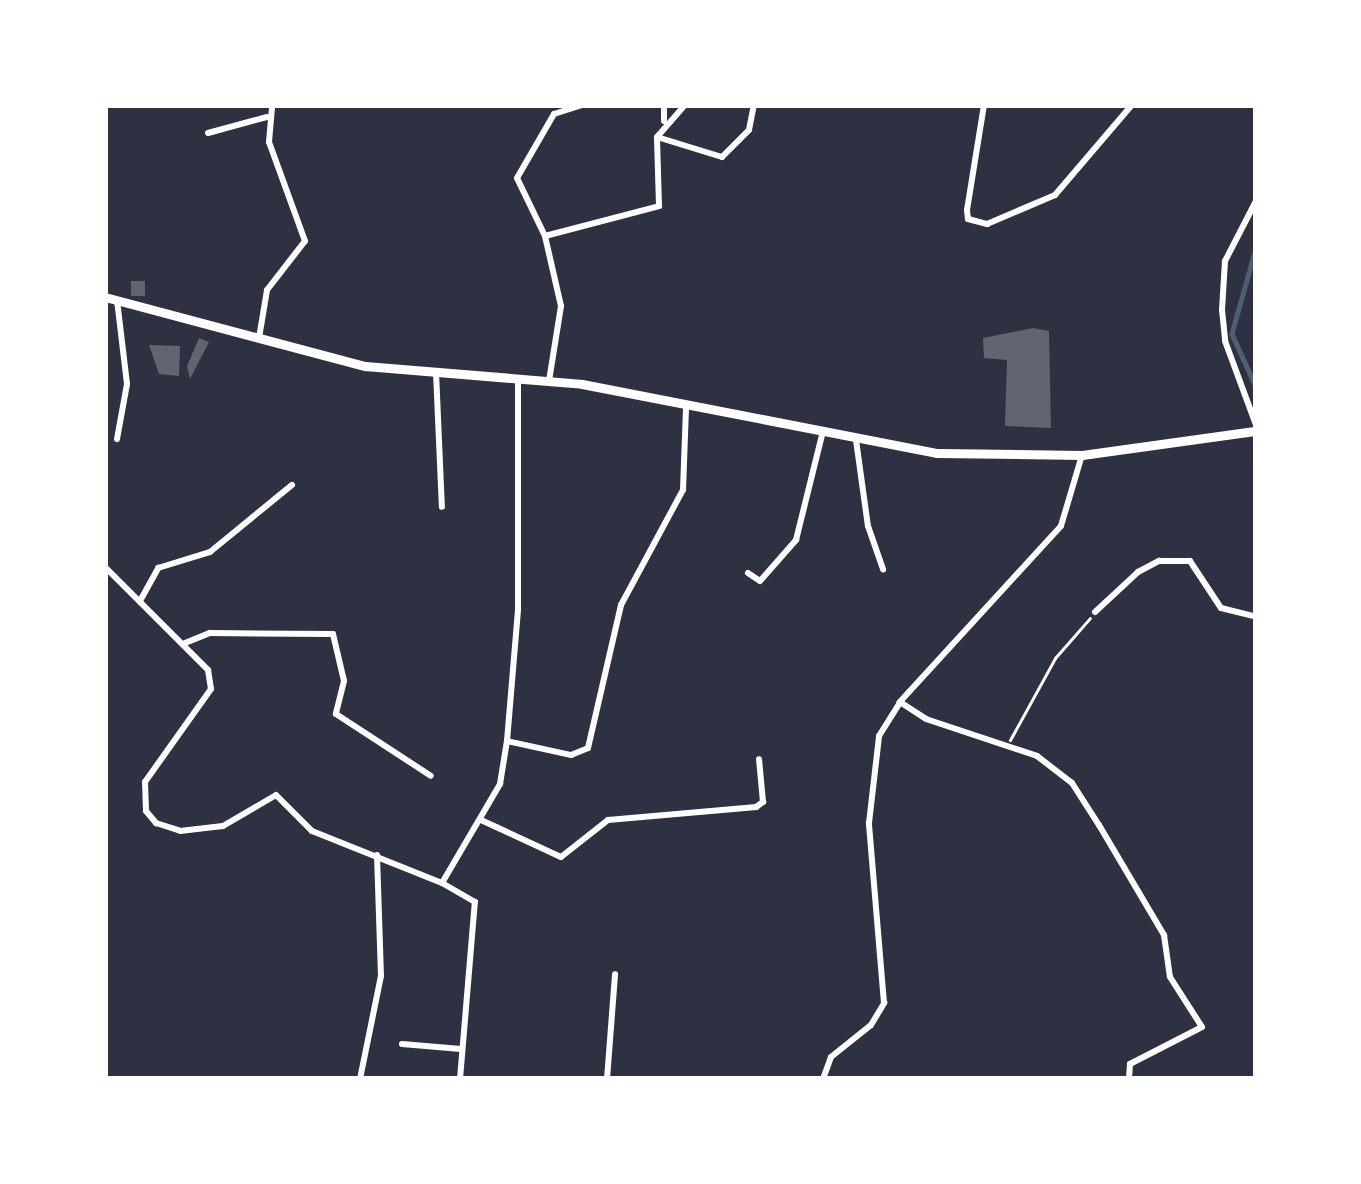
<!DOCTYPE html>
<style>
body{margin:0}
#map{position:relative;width:1361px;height:1184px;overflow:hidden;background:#2d3142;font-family:"IBM Plex Sans",sans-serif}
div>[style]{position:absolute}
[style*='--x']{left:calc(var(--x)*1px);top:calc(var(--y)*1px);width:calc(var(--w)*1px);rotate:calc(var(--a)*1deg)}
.stream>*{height:4.5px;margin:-2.25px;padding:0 2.25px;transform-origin:2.25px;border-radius:2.25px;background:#4f5d75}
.building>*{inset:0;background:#626471;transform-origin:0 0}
.path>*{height:3px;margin:-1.5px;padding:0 1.5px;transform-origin:1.5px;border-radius:1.5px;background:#fff}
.minor>*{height:6px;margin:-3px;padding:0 3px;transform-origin:3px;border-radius:3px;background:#fff}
.secondary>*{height:9px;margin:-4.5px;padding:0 4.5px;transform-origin:4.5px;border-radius:4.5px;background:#fff}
span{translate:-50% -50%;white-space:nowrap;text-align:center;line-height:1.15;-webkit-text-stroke:10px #fff;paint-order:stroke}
.frame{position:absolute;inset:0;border:108px solid #fff;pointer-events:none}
</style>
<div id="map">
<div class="stream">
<i style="--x:1256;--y:248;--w:89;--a:105.6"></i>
<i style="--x:1232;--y:334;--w:58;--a:65.6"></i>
</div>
<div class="building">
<i style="left:131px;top:281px;width:14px;height:15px"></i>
<i style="clip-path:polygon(1033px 328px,1049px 331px,1051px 428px,1005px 426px,1007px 360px,984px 358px,983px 338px)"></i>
<i style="clip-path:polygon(199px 338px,209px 342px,190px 379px,187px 366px)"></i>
<i style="clip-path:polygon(149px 345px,180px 346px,179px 376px,159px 374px)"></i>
</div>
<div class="path">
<i style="--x:1010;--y:740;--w:94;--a:-61.2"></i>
<i style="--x:1055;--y:658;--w:53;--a:-48.8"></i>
</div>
<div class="minor">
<i style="--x:664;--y:105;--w:16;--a:90"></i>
<i style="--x:984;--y:105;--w:106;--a:99.2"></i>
<i style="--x:967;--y:210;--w:9;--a:84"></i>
<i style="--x:968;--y:219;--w:20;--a:15"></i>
<i style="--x:987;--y:224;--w:74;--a:-23.1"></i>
<i style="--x:1055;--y:195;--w:118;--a:-49.5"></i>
<i style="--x:208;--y:133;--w:61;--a:-15.2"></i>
<i style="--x:657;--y:137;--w:68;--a:17.1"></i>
<i style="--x:722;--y:157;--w:38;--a:-45"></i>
<i style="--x:749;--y:130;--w:25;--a:-79"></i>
<i style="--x:1256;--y:201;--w:68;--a:117.3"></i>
<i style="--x:1225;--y:261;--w:49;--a:93.5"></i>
<i style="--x:1222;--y:310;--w:31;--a:84"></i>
<i style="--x:1225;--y:341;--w:90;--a:69.7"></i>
<i style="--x:545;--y:236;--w:118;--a:-14.7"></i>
<i style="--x:659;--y:206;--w:69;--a:-91.7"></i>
<i style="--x:657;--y:137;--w:43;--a:-48.8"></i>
<i style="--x:117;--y:300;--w:85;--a:83.2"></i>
<i style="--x:127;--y:384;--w:56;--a:100.3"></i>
<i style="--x:259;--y:338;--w:49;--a:-80.5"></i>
<i style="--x:267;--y:290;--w:62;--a:-52.2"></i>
<i style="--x:305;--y:241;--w:105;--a:-110"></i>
<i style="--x:269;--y:142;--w:37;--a:-85"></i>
<i style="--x:436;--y:372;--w:135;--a:87.5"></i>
<i style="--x:549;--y:381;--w:76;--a:-80.9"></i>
<i style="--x:561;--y:306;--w:72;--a:-102.9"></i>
<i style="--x:545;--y:236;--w:64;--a:-115.8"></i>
<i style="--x:517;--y:178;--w:74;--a:-60"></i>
<i style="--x:554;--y:114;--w:28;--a:-18"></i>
<i style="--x:856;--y:440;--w:87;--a:82.1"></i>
<i style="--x:868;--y:526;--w:46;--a:70.8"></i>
<i style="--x:1082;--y:455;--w:74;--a:106.5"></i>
<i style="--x:1061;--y:526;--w:239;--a:132.5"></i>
<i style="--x:900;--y:702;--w:31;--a:33"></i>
<i style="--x:926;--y:719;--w:117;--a:18.4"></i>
<i style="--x:1037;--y:756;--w:44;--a:37.6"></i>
<i style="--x:1072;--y:783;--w:50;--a:57.3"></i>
<i style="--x:1099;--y:825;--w:128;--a:59.4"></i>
<i style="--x:1164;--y:935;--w:42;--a:81.9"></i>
<i style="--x:1170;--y:977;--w:59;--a:57.4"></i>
<i style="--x:1202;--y:1027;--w:81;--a:152.8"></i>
<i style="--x:1130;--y:1064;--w:15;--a:94"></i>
<i style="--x:105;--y:567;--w:146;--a:45"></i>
<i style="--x:208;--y:670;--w:19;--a:81"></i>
<i style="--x:211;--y:689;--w:114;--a:125.4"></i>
<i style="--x:145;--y:782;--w:29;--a:88"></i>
<i style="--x:146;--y:811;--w:16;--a:50"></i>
<i style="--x:156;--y:823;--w:25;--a:18"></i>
<i style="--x:180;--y:831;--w:43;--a:-6.6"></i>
<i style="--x:223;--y:826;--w:61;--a:-30.3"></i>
<i style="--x:276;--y:795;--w:51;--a:45"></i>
<i style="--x:312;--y:831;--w:140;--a:21.8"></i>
<i style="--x:748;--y:573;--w:14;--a:34"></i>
<i style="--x:760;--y:581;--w:55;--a:-48.7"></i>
<i style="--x:796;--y:540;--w:108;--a:-76.1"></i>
<i style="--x:140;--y:601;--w:38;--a:-61"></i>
<i style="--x:158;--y:568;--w:54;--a:-17.1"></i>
<i style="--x:210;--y:552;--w:106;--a:-39.3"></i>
<i style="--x:1095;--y:612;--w:59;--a:-42.9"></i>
<i style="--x:1138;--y:572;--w:24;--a:-28"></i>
<i style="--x:1159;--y:561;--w:31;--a:0"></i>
<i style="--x:1190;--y:561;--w:56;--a:56.6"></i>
<i style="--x:1221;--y:608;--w:36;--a:14"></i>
<i style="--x:185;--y:643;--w:27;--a:-22"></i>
<i style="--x:210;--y:633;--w:123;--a:0.5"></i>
<i style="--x:333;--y:634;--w:48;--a:76.8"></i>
<i style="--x:344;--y:681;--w:34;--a:104"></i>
<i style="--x:336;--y:714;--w:113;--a:33.1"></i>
<i style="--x:507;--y:741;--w:66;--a:12.3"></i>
<i style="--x:571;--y:755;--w:18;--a:-22"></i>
<i style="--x:588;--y:748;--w:147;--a:-77"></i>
<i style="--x:621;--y:605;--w:131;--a:-61.7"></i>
<i style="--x:683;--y:490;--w:83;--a:-87.9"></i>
<i style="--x:481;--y:820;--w:88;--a:24.8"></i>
<i style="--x:561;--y:857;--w:60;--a:-38.2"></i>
<i style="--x:608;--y:820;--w:149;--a:-5"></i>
<i style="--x:756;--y:807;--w:9;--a:-36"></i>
<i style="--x:763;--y:802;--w:43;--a:-95.3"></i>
<i style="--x:402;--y:1044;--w:59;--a:4.8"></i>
<i style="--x:360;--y:1079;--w:105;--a:-78.5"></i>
<i style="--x:381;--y:976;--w:121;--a:-91.9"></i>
<i style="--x:460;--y:1079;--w:178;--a:-85.2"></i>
<i style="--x:475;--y:902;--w:38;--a:-150"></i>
<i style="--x:442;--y:883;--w:115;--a:-59.6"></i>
<i style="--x:500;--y:784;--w:44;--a:-80.8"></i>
<i style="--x:507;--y:741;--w:132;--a:-85.2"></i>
<i style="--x:518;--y:609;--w:230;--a:-90"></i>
<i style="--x:607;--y:1079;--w:105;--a:-85.6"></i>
<i style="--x:823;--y:1079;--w:23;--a:-70"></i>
<i style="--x:831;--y:1057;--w:51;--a:-38.7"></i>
<i style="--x:871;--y:1025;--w:26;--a:-59"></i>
<i style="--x:884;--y:1003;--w:181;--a:-94.8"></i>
<i style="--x:869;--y:823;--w:88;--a:-83.4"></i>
<i style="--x:879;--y:736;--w:40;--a:-58"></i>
</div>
<div class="secondary">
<i style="--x:105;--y:297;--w:269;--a:14.9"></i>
<i style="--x:365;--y:366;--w:218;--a:4.7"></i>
<i style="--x:582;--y:384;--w:362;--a:11"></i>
<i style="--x:937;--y:453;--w:145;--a:0.8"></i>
<i style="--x:1082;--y:455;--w:176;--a:-7.9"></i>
</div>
<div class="frame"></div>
</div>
